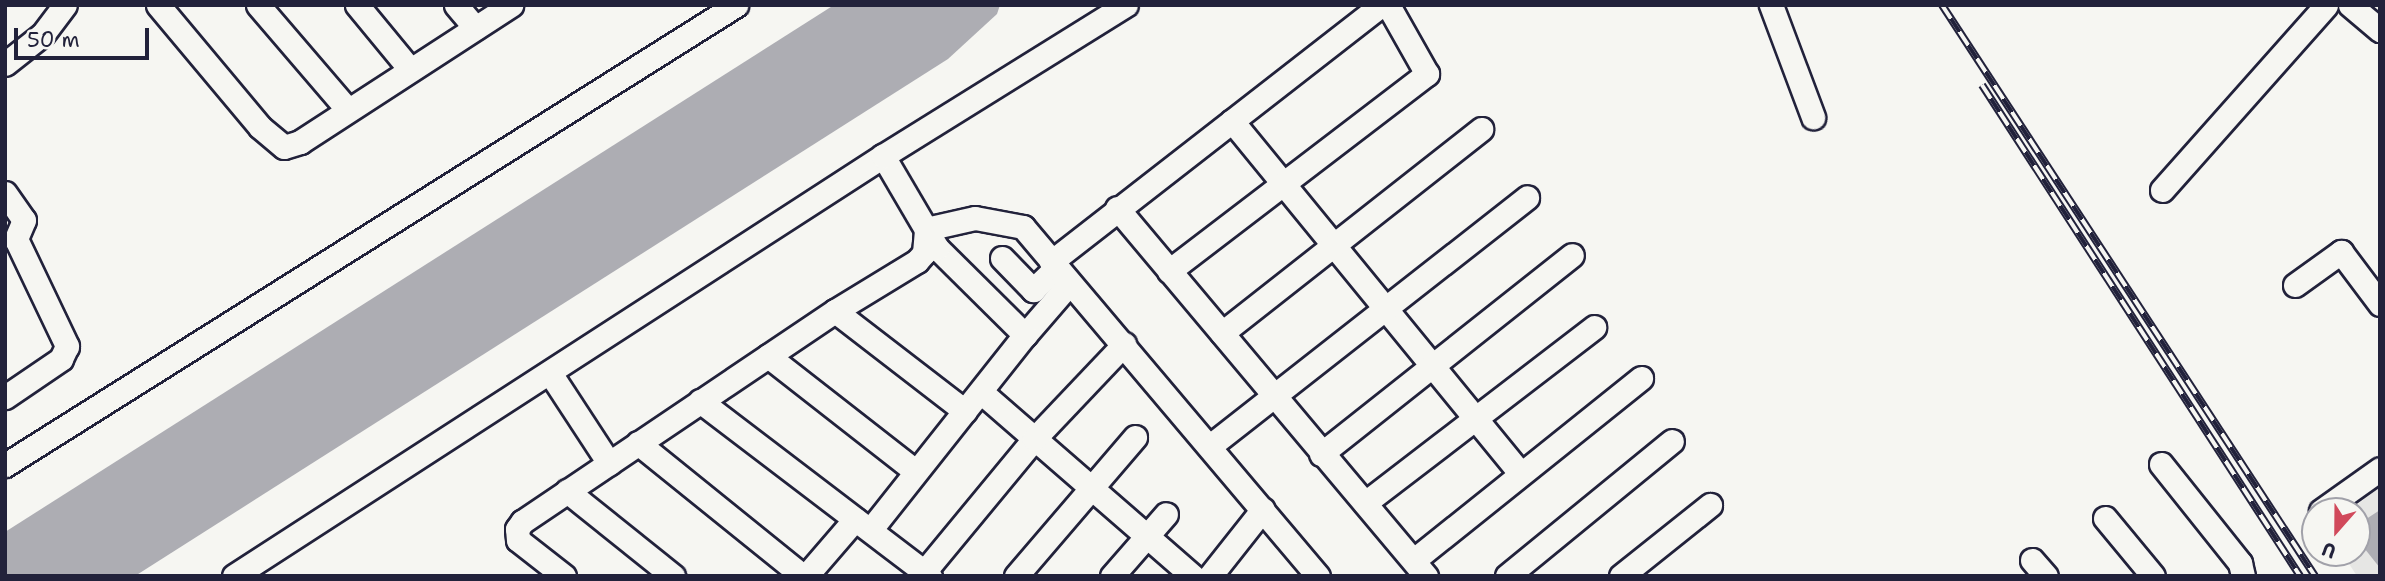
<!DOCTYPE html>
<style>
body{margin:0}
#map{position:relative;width:2385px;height:581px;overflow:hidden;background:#f6f6f2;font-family:"Shantell Sans",sans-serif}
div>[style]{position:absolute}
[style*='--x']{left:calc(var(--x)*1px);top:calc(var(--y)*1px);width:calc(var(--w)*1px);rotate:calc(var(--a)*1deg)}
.built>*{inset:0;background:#e6e6e4}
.water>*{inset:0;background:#adadb3}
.roads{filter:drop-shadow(2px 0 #22223b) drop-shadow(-2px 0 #22223b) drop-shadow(0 2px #22223b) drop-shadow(0 -2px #22223b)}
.minor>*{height:23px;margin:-11.5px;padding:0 11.5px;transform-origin:11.5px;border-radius:11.5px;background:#f6f6f2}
.rail>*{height:8px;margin-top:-4px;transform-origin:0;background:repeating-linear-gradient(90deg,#f6f6f2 0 16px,#22223b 0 32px);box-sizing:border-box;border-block:2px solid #22223b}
span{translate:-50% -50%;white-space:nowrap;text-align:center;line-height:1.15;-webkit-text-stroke:6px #f6f6f2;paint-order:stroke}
.frame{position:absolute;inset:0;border:7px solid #22223b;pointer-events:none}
.north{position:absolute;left:2301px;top:497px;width:70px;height:70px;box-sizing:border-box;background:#f6f6f2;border:2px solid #a1a1a9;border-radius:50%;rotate:201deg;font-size:19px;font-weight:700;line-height:28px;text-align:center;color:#22223b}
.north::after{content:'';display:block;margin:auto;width:24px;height:32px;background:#d1495b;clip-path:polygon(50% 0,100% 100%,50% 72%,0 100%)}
.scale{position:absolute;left:14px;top:28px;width:135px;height:32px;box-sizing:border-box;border:4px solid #22223b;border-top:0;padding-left:9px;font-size:21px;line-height:24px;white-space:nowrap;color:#22223b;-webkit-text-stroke:5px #f6f6f2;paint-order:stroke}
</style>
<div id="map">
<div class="built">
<i style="clip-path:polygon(2380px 487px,2380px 576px,2357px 576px,2342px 553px,2357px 553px,2357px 511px,2349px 511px)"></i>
</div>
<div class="water">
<i style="clip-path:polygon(834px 5px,1000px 5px,997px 14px,948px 59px,135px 576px,5px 576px,5px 532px)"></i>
<i style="clip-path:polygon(2380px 510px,2380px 568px,2357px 539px,2357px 525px)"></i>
</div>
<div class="roads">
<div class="minor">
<i style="--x:158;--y:5;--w:159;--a:50.1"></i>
<i style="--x:260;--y:127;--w:31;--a:40"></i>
<i style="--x:284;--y:147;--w:17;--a:-17"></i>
<i style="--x:300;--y:142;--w:252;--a:-33"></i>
<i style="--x:258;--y:5;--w:137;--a:49.4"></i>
<i style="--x:357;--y:5;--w:82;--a:50.5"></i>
<i style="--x:456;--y:5;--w:30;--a:50"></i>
<i style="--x:1771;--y:5;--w:120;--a:69.4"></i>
<i style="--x:2350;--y:5;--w:39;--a:40"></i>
<i style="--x:5;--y:64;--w:48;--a:-38.3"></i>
<i style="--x:43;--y:34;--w:36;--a:-53"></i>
<i style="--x:1232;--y:121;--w:455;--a:50.7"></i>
<i style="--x:2162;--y:190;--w:247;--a:-48.4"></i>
<i style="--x:5;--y:193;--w:33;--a:55"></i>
<i style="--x:24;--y:220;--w:21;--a:113"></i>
<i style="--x:16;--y:239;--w:119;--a:64.5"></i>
<i style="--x:67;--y:346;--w:14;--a:115"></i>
<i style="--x:61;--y:359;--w:68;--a:145.8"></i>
<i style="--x:1117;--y:208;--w:481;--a:50"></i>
<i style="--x:1002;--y:258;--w:45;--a:45.9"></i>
<i style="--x:1033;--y:290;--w:30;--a:-44"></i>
<i style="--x:1051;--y:262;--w:418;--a:-37.9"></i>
<i style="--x:1169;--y:271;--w:325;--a:-37.4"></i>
<i style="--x:1427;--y:74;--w:79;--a:-119.5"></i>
<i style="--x:2295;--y:285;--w:57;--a:-35.7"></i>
<i style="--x:2341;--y:252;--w:65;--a:53.1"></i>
<i style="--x:835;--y:311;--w:164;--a:37.6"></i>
<i style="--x:1222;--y:333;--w:330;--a:-38.2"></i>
<i style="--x:1025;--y:335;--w:67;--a:-49.2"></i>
<i style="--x:768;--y:356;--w:187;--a:38"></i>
<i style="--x:550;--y:373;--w:108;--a:56.8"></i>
<i style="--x:981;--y:392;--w:281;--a:41"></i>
<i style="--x:700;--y:401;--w:289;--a:37.3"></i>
<i style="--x:638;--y:443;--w:212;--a:38.9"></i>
<i style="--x:1210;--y:446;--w:403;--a:-38.1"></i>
<i style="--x:1321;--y:454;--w:320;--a:-38.4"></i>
<i style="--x:2161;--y:464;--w:127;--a:51.4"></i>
<i style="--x:2240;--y:563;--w:13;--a:77"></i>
<i style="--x:5;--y:465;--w:864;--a:-32.18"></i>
<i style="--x:567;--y:491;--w:136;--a:38.7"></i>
<i style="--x:1365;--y:503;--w:289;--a:-37.5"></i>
<i style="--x:2321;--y:511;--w:72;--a:-35.4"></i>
<i style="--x:2105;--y:518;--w:75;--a:50.4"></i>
<i style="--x:871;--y:529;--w:248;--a:-51.6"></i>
<i style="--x:1025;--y:335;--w:124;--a:-135.3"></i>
<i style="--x:937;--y:248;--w:107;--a:-120.4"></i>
<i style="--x:1414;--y:560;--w:291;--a:-38.7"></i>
<i style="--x:2032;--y:560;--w:21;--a:49"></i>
<i style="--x:924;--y:572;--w:173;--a:-50.4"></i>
<i style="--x:1034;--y:439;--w:131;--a:-46.5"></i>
<i style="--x:234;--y:576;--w:773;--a:-32.91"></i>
<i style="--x:883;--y:156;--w:286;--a:-31.9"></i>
<i style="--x:564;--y:576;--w:58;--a:-142"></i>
<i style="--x:518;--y:540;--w:11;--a:-95"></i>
<i style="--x:517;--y:529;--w:9;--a:-54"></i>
<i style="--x:522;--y:522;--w:377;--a:-34"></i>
<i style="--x:835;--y:311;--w:96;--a:-31.4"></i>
<i style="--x:917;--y:261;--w:11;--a:-49"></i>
<i style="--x:924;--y:253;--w:24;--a:-85"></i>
<i style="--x:926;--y:229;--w:50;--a:-12.7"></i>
<i style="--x:975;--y:218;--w:49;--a:10.6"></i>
<i style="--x:1023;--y:227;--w:457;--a:49.8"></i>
<i style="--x:806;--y:576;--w:75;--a:-49.3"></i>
<i style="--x:1016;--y:576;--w:183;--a:-49.4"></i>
<i style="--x:1112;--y:576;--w:82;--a:-48.9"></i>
<i style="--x:1210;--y:576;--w:85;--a:-51.7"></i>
<i style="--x:1507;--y:576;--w:213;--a:-39.3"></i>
<i style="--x:1621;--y:576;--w:114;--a:-38.6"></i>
</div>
</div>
<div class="rail">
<i style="--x:1942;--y:5;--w:682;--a:56.85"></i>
<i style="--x:1982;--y:85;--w:585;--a:57.07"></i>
</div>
<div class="frame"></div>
<div class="north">U</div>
<div class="scale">50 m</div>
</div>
